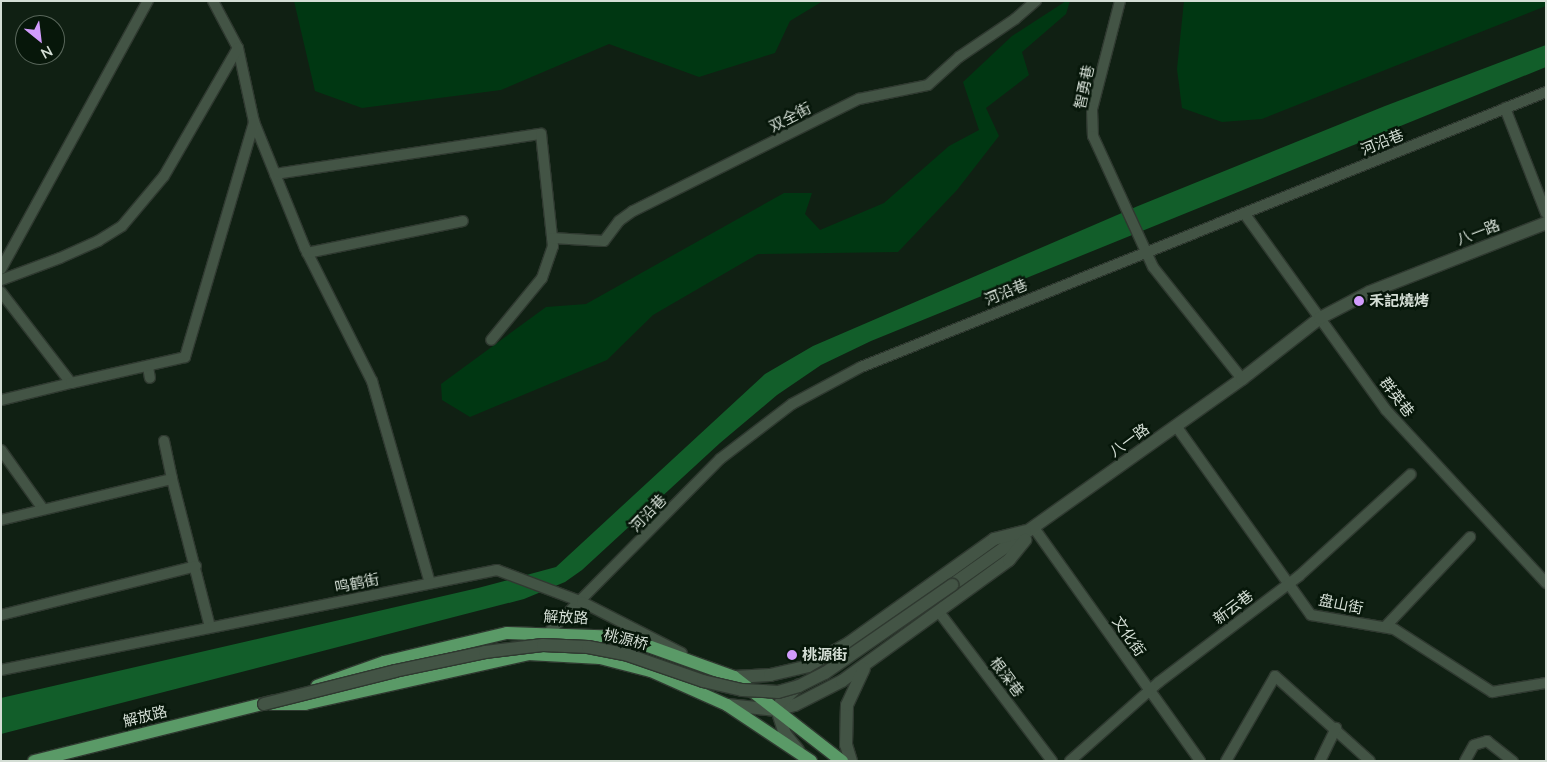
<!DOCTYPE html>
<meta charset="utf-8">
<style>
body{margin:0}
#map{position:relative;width:1547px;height:762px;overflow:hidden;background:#102013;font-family:Lato,"Noto Sans SC",sans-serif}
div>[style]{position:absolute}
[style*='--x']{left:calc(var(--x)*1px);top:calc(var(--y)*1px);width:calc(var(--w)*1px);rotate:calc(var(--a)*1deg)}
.green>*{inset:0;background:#003712}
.water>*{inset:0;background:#125e2a}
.roads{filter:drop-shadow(1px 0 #2f3930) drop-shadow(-1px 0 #2f3930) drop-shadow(0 1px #2f3930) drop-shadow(0 -1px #2f3930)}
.street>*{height:10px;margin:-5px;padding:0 5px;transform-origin:5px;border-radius:5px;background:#435445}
.secondary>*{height:12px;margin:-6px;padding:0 6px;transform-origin:6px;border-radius:6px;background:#435445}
.primary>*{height:12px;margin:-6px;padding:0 6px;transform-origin:6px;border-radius:6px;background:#5a9a67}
.bridges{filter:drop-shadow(1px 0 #2f3930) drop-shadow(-1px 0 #2f3930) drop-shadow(0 1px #2f3930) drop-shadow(0 -1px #2f3930)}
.secondary-bridge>*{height:12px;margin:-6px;padding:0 6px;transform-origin:6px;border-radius:6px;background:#435445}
.dots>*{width:14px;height:14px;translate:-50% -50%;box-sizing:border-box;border:2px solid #07170a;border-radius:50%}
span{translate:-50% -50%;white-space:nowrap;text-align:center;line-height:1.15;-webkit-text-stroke:5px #07170a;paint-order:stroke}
.street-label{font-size:15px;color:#d4ded5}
.poi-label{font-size:15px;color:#d4ded5;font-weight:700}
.left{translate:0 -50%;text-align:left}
.frame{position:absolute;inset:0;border:2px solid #d4ded5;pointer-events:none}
.north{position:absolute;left:15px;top:15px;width:50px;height:50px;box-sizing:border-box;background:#07170a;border:1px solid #59675b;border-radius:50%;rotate:151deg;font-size:14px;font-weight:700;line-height:20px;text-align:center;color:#d4ded5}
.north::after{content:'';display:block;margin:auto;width:18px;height:22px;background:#d29cfd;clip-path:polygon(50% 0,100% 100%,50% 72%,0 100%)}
</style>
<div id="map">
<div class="green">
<i style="clip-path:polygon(294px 1px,823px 1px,790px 21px,775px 53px,699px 77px,609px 44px,501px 90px,362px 108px,315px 91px)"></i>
<i style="clip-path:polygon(1066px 1px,1070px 1px,1066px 14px,1022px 52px,1029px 75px,986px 108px,999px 136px,957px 190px,898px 252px,758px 254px,653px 315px,607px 360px,470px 417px,442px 400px,441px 384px,546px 307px,586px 304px,784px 193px,812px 193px,805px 214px,820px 230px,884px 203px,949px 146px,979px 130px,963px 82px,1012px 36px)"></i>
<i style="clip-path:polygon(1184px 1px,1546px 1px,1546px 6px,1262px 119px,1222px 122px,1182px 108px,1177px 69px)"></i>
</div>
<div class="water">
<i style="clip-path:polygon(1546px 45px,1546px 67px,871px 341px,821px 365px,777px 395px,720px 443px,582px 570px,565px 582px,524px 599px,1px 734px,1px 698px,478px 588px,556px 567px,765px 374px,813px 346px,1138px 206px,1385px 106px)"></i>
</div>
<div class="roads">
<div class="street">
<i style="--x:213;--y:1;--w:53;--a:62"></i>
<i style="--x:238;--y:48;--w:76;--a:77.8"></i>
<i style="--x:254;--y:122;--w:136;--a:68"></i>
<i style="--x:305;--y:248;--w:149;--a:63.3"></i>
<i style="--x:372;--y:381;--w:210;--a:74"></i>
<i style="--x:1120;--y:1;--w:112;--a:104.5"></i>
<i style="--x:1092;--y:109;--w:27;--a:88"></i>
<i style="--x:1093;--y:136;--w:144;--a:65.4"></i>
<i style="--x:1153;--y:267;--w:143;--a:51.5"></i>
<i style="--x:1505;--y:108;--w:113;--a:68.7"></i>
<i style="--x:275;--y:174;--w:269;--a:-8.6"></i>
<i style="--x:541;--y:134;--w:113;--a:83.9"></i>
<i style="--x:553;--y:246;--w:34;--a:109"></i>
<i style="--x:542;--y:278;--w:80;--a:129.4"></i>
<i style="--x:1244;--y:213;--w:243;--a:54.2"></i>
<i style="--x:1386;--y:410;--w:236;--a:47.2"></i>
<i style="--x:552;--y:238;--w:52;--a:3.3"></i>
<i style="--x:604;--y:241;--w:25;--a:-53"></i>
<i style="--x:619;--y:221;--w:17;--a:-36"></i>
<i style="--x:633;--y:211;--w:252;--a:-26.4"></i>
<i style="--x:859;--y:99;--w:70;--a:-11.5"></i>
<i style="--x:928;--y:85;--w:42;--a:-42.1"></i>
<i style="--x:959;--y:57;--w:68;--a:-34.2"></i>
<i style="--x:1015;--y:19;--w:28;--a:-41"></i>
<i style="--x:307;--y:253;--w:159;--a:-11.6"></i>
<i style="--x:1;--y:269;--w:306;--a:-61.3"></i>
<i style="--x:1;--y:280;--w:63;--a:-20.4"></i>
<i style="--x:60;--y:258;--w:42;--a:-24.1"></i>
<i style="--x:98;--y:241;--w:28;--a:-32"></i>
<i style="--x:122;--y:226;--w:65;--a:-50"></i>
<i style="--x:164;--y:176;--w:148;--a:-60"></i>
<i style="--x:1;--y:292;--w:115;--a:52.4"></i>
<i style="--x:71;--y:383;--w:72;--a:166.3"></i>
<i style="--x:148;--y:367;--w:11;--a:80"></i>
<i style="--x:71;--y:383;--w:117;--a:-12.8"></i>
<i style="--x:185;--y:357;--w:245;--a:-73.6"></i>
<i style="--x:1176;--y:426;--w:232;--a:54.5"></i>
<i style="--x:1311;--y:615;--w:84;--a:9.6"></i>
<i style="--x:1394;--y:629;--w:117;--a:32.7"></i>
<i style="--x:1492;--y:692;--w:55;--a:-9.5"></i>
<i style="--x:164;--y:441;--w:39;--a:78"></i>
<i style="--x:1;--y:450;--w:72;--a:54.6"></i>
<i style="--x:1;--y:520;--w:176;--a:-13.5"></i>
<i style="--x:172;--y:479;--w:153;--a:75.6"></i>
<i style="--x:1034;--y:528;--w:286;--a:54.5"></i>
<i style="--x:939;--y:612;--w:187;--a:52.8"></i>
<i style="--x:1;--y:615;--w:201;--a:-14.1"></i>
<i style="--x:1385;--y:627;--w:124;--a:-46.6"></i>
<i style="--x:548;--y:633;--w:245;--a:-45.3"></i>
<i style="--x:720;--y:459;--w:91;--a:-37.4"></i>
<i style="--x:792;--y:404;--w:78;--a:-28.2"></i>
<i style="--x:861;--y:367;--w:738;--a:-21.87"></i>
<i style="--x:1;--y:670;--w:506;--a:-11.4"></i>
<i style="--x:497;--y:570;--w:91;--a:20.6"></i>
<i style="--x:582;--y:602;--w:112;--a:27"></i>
<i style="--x:1070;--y:761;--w:119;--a:-41.6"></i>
<i style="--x:1159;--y:682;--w:176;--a:-37.1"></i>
<i style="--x:1299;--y:576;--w:151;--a:-42.3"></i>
<i style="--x:1226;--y:761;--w:98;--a:-60"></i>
<i style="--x:1275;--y:676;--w:127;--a:41.8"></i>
<i style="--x:1320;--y:761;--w:37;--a:-64"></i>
<i style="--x:1465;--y:761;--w:18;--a:-61"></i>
<i style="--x:1474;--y:745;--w:14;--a:-17"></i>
<i style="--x:1487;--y:741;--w:33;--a:38"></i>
</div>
<div class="secondary">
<i style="--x:952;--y:585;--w:356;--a:-35.4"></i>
<i style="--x:1242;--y:379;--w:99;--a:-38"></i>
<i style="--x:1320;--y:318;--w:56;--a:-27.5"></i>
<i style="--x:1370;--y:292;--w:189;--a:-21.4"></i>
<i style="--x:734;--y:677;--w:36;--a:-3"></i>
<i style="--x:770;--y:675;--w:39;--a:-13"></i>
<i style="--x:808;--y:666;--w:47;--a:-29.3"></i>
<i style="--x:849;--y:643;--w:178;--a:-35.6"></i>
<i style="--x:994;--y:539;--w:32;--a:-14"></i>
<i style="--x:727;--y:705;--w:50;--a:5.7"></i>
<i style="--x:777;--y:710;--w:19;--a:-16"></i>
<i style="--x:795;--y:705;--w:53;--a:-27.1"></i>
<i style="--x:842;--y:681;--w:206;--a:-35.9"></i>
<i style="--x:1009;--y:560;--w:26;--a:-51"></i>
<i style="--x:798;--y:750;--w:21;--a:-129"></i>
<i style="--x:785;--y:734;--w:25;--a:-108"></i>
<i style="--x:777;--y:710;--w:9;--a:-63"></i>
<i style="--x:781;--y:702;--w:25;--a:-43"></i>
<i style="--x:851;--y:761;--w:17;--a:-107"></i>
<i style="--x:846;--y:745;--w:40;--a:-88.6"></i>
<i style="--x:847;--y:705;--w:40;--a:-65"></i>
</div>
<div class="primary">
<i style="--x:317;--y:686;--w:71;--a:-19.7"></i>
<i style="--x:384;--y:662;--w:126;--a:-13.3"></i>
<i style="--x:507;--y:633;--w:116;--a:2"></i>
<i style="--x:623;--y:637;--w:118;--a:19.8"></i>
<i style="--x:734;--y:677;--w:137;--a:37.9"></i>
<i style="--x:272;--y:704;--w:33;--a:0"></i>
<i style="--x:305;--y:704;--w:229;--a:-12.6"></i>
<i style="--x:528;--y:654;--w:72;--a:3.2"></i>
<i style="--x:600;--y:658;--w:53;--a:14.3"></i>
<i style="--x:651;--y:671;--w:83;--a:24.1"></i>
<i style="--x:727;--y:705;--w:101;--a:33.7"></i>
<i style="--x:34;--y:761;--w:247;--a:-14"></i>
</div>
</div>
<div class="bridges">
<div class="secondary-bridge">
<i style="--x:264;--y:704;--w:135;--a:-14.1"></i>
<i style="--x:395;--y:671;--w:92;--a:-11.9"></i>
<i style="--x:485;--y:652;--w:58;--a:-6.9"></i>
<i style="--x:543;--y:645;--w:45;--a:2.5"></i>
<i style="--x:588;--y:647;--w:38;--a:11"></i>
<i style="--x:625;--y:654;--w:83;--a:19.1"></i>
<i style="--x:703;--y:681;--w:40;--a:13"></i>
<i style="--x:742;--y:690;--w:36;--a:3"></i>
<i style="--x:778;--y:692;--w:22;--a:-16"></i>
<i style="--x:799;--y:686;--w:29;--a:-27"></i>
<i style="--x:825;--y:673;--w:155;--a:-34.7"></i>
</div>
</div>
<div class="dots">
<i style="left:1359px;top:301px;background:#d29cfd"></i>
<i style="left:792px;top:655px;background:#d29cfd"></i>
</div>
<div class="street-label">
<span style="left:1084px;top:87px;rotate:-78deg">智勇巷</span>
<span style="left:790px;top:117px;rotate:-27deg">双全街</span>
<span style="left:1382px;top:142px;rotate:-22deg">河沿巷</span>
<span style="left:1478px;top:232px;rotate:-21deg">八一路</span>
<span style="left:1006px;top:292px;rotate:-22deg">河沿巷</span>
<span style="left:1397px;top:397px;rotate:52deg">群英巷</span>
<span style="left:1129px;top:440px;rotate:-36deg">八一路</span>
<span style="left:648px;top:513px;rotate:-46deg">河沿巷</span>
<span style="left:357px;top:583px;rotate:-11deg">鸣鹤街</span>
<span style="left:1341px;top:604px;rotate:12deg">盘山街</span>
<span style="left:1233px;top:607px;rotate:-37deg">新云巷</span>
<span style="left:566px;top:617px;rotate:2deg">解放路</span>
<span style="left:1129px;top:636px;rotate:55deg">文化街</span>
<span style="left:626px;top:639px;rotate:14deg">桃源桥</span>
<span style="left:1007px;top:677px;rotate:53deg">根深巷</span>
<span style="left:145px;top:716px;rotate:-14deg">解放路</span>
</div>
<div class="poi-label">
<span class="left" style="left:1369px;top:301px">禾記燒烤</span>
<span class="left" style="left:802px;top:655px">桃源街</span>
</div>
<div class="frame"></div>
<div class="north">N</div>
</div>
